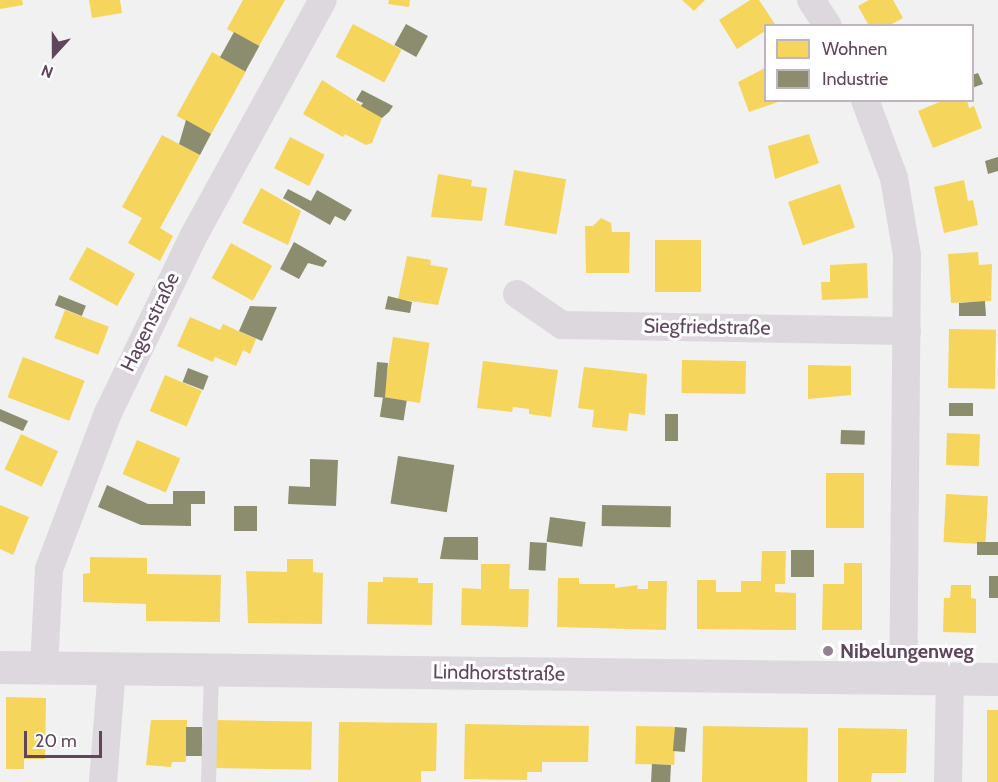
<!DOCTYPE html>
<meta charset="utf-8">
<style>
body{margin:0}
#map{position:relative;width:998px;height:782px;overflow:hidden;background:#f0f1f0;font-family:Cabin,sans-serif}
div>[style]{position:absolute}
[style*='--x']{left:calc(var(--x)*1px);top:calc(var(--y)*1px);width:calc(var(--w)*1px);rotate:calc(var(--a)*1deg)}
.homes>*{inset:0;background:#f6d55c;transform-origin:0 0}
.industry>*{inset:0;background:#8c8c6e;transform-origin:0 0}
.service>*{height:15px;margin:-7.5px;padding:0 7.5px;transform-origin:7.5px;border-radius:7.5px;background:#ddd8dd}
.minor>*{height:28px;margin:-14px;padding:0 14px;transform-origin:14px;border-radius:14px;background:#ddd8dd}
.tertiary>*{height:33px;margin:-16.5px;padding:0 16.5px;transform-origin:16.5px;border-radius:16.5px;background:#ddd8dd}
.dots>*{width:16px;height:16px;translate:-50% -50%;box-sizing:border-box;border:3px solid #fff;border-radius:50%}
span{translate:-50% -50%;white-space:nowrap;text-align:center;line-height:1.15;-webkit-text-stroke:6px #fff;paint-order:stroke}
.street-label{font-size:20px;color:#5f465c}
.poi-label{font-size:20px;color:#5f465c;font-weight:700}
.left{translate:0 -50%;text-align:left}
.legend{position:absolute;left:764px;top:24px;width:210px;height:78px;box-sizing:border-box;background:#fff;border:2px solid #bfb5be;margin:0;padding:8px 10px;list-style:none;font-size:18px;color:#5f465c}
.legend li{display:flex;align-items:center;gap:12px;height:30px}
.legend b{width:30px;border:2px solid #bfb5be}
.north{position:absolute;left:24px;top:24px;width:60px;height:60px;-webkit-text-stroke:4px #fff;paint-order:stroke;rotate:201deg;font-size:16px;font-weight:700;line-height:24px;text-align:center;color:#5f465c}
.north::after{content:'';display:block;margin:auto;width:21px;height:27px;background:#5f465c;clip-path:polygon(50% 0,100% 100%,50% 72%,0 100%)}
.scale{position:absolute;left:24px;top:731px;width:78px;height:27px;box-sizing:border-box;border:3px solid #5f465c;border-top:0;padding-left:8px;font-size:18px;line-height:21px;white-space:nowrap;color:#5f465c;-webkit-text-stroke:4px #fff;paint-order:stroke}
</style>
<div id="map">
<div class="homes">
<i style="clip-path:polygon(0 0,22px 0,23px 5px,0 9px)"></i>
<i style="clip-path:polygon(89px 0,120px 0,122px 13px,92px 18px)"></i>
<i style="clip-path:polygon(243px 0,285px 0,259px 46px,227px 29px)"></i>
<i style="clip-path:polygon(389px 0,410px 0,409px 7px,388px 4px)"></i>
<i style="clip-path:polygon(682px 0,705px 0,694px 11px)"></i>
<i style="clip-path:polygon(750px 0,759px 0,775px 24px,765px 26px,765px 31px,737px 49px,719px 20px)"></i>
<i style="clip-path:polygon(869px 0,893px 0,903px 18px,888px 26px,869px 26px,858px 6px)"></i>
<i style="left:353px;top:24px;width:55px;height:37px;rotate:28deg"></i>
<i style="left:212px;top:52px;width:39px;height:73px;rotate:29deg"></i>
<i style="clip-path:polygon(765px 68px,765px 100px,781px 101px,749px 112px,738px 82px)"></i>
<i style="clip-path:polygon(322px 80px,382px 118px,372px 143px,366px 145px,345px 134px,343px 137px,303px 114px)"></i>
<i style="clip-path:polygon(944px 100px,967px 100px,969px 108px,974px 106px,982px 128px,933px 148px,918px 111px)"></i>
<i style="clip-path:polygon(809px 134px,819px 163px,775px 179px,768px 146px)"></i>
<i style="clip-path:polygon(162px 135px,200px 155px,160px 228px,173px 236px,160px 261px,128px 243px,142px 218px,122px 207px)"></i>
<i style="left:290px;top:137px;width:39px;height:35px;rotate:27deg"></i>
<i style="left:514px;top:170px;width:53px;height:56px;rotate:10deg"></i>
<i style="clip-path:polygon(438px 174px,472px 180px,471px 186px,487px 188px,482px 221px,431px 217px)"></i>
<i style="clip-path:polygon(964px 180px,968px 201px,973px 200px,978px 225px,944px 233px,934px 187px)"></i>
<i style="left:840px;top:184px;width:46px;height:55px;rotate:71deg"></i>
<i style="clip-path:polygon(261px 188px,301px 211px,288px 245px,242px 223px)"></i>
<i style="clip-path:polygon(601px 218px,611px 223px,612px 232px,630px 232px,629px 273px,586px 273px,585px 226px,593px 226px)"></i>
<i style="left:655px;top:240px;width:46px;height:52px"></i>
<i style="left:231px;top:243px;width:47px;height:40px;rotate:29deg"></i>
<i style="left:87px;top:247px;width:55px;height:37px;rotate:29deg"></i>
<i style="clip-path:polygon(978px 252px,979px 265px,992px 264px,991px 301px,951px 303px,948px 254px)"></i>
<i style="clip-path:polygon(407px 256px,431px 260px,430px 265px,448px 268px,438px 305px,398px 299px)"></i>
<i style="clip-path:polygon(867px 263px,868px 298px,822px 300px,821px 282px,830px 282px,830px 265px)"></i>
<i style="left:65px;top:310px;width:47px;height:30px;rotate:21deg"></i>
<i style="clip-path:polygon(190px 317px,220px 330px,223px 324px,256px 339px,250px 354px,243px 350px,236px 366px,215px 357px,213px 362px,177px 346px)"></i>
<i style="left:949px;top:329px;width:47px;height:59px;rotate:1deg"></i>
<i style="left:393px;top:337px;width:37px;height:61px;rotate:9deg"></i>
<i style="left:23px;top:357px;width:66px;height:43px;rotate:21deg"></i>
<i style="left:682px;top:360px;width:64px;height:33px;rotate:1deg"></i>
<i style="clip-path:polygon(483px 361px,558px 370px,551px 417px,529px 414px,529px 409px,513px 407px,512px 412px,477px 408px)"></i>
<i style="clip-path:polygon(808px 365px,851px 366px,851px 395px,808px 399px)"></i>
<i style="clip-path:polygon(584px 367px,647px 374px,645px 415px,629px 413px,627px 431px,592px 427px,594px 410px,578px 408px)"></i>
<i style="left:165px;top:375px;width:40px;height:39px;rotate:23deg"></i>
<i style="left:947px;top:433px;width:33px;height:32px;rotate:2deg"></i>
<i style="left:21px;top:434px;width:41px;height:39px;rotate:25deg"></i>
<i style="left:137px;top:440px;width:47px;height:37px;rotate:23deg"></i>
<i style="left:826px;top:473px;width:38px;height:55px"></i>
<i style="left:946px;top:494px;width:42px;height:48px;rotate:3deg"></i>
<i style="clip-path:polygon(0 505px,29px 517px,13px 555px,0 549px)"></i>
<i style="clip-path:polygon(762px 551px,786px 551px,785px 584px,775px 584px,775px 592px,796px 593px,796px 630px,697px 629px,697px 580px,716px 580px,716px 592px,741px 592px,741px 581px,761px 581px)"></i>
<i style="clip-path:polygon(90px 557px,147px 558px,147px 574px,221px 575px,220px 622px,146px 621px,146px 604px,83px 602px,83px 574px,90px 573px)"></i>
<i style="clip-path:polygon(287px 559px,313px 559px,313px 572px,323px 573px,322px 624px,248px 623px,246px 571px,287px 572px)"></i>
<i style="clip-path:polygon(844px 563px,862px 563px,862px 630px,822px 630px,823px 584px,844px 584px)"></i>
<i style="clip-path:polygon(481px 564px,510px 564px,509px 589px,529px 589px,528px 627px,461px 625px,462px 588px,481px 589px)"></i>
<i style="clip-path:polygon(383px 577px,418px 578px,418px 583px,433px 583px,432px 625px,367px 624px,368px 582px,383px 582px)"></i>
<i style="clip-path:polygon(558px 578px,579px 578px,579px 584px,615px 584px,615px 588px,638px 585px,637px 589px,648px 589px,648px 581px,667px 581px,666px 630px,557px 627px)"></i>
<i style="clip-path:polygon(951px 585px,971px 585px,971px 598px,976px 599px,976px 633px,943px 632px,944px 598px,950px 598px)"></i>
<i style="clip-path:polygon(6px 697px,46px 698px,45px 759px,24px 759px,24px 769px,6px 769px)"></i>
<i style="left:987px;top:710px;width:11px;height:72px"></i>
<i style="clip-path:polygon(151px 720px,187px 720px,186px 762px,172px 762px,171px 767px,146px 765px)"></i>
<i style="left:214px;top:720px;width:98px;height:48px;rotate:1deg"></i>
<i style="clip-path:polygon(339px 722px,437px 723px,436px 771px,421px 771px,421px 782px,338px 782px)"></i>
<i style="clip-path:polygon(465px 724px,589px 726px,588px 762px,542px 762px,542px 772px,527px 772px,527px 780px,464px 779px)"></i>
<i style="left:636px;top:726px;width:39px;height:38px;rotate:1deg"></i>
<i style="left:703px;top:726px;width:105px;height:56px;rotate:1deg"></i>
<i style="clip-path:polygon(838px 728px,907px 729px,906px 773px,872px 773px,871px 782px,838px 782px)"></i>
</div>
<div class="industry">
<i style="left:406px;top:24px;width:25px;height:24px;rotate:29deg"></i>
<i style="left:234px;top:32px;width:29px;height:29px;rotate:29deg"></i>
<i style="clip-path:polygon(978px 73px,983px 84px,972px 88px,972px 75px)"></i>
<i style="clip-path:polygon(362px 90px,393px 106px,389px 112px,382px 118px,361px 106px,363px 103px,356px 100px)"></i>
<i style="clip-path:polygon(186px 120px,211px 134px,200px 155px,179px 144px)"></i>
<i style="clip-path:polygon(998px 157px,998px 171px,988px 174px,985px 161px)"></i>
<i style="clip-path:polygon(288px 189px,311px 201px,317px 190px,352px 210px,345px 221px,335px 216px,330px 225px,283px 198px)"></i>
<i style="clip-path:polygon(294px 242px,327px 261px,323px 267px,308px 263px,299px 279px,280px 269px)"></i>
<i style="left:59px;top:295px;width:29px;height:11px;rotate:22deg"></i>
<i style="clip-path:polygon(388px 296px,412px 302px,410px 313px,385px 309px)"></i>
<i style="clip-path:polygon(985px 301px,986px 316px,959px 316px,959px 303px)"></i>
<i style="clip-path:polygon(250px 306px,277px 307px,262px 341px,239px 331px)"></i>
<i style="left:377px;top:362px;width:11px;height:35px;rotate:5deg"></i>
<i style="left:188px;top:368px;width:22px;height:15px;rotate:21deg"></i>
<i style="left:383px;top:397px;width:24px;height:20px;rotate:9deg"></i>
<i style="left:949px;top:403px;width:24px;height:13px"></i>
<i style="clip-path:polygon(0 409px,28px 421px,23px 431px,0 421px)"></i>
<i style="left:665px;top:414px;width:13px;height:27px"></i>
<i style="left:841px;top:430px;width:24px;height:14px;rotate:2deg"></i>
<i style="left:398px;top:456px;width:57px;height:48px;rotate:9deg"></i>
<i style="clip-path:polygon(310px 459px,338px 460px,336px 506px,288px 504px,289px 486px,310px 487px)"></i>
<i style="clip-path:polygon(107px 485px,148px 504px,173px 504px,173px 491px,205px 491px,205px 504px,191px 504px,191px 526px,141px 525px,98px 507px)"></i>
<i style="left:602px;top:505px;width:69px;height:21px;rotate:1deg"></i>
<i style="left:234px;top:506px;width:23px;height:25px"></i>
<i style="left:550px;top:517px;width:36px;height:25px;rotate:8deg"></i>
<i style="clip-path:polygon(444px 537px,478px 537px,478px 560px,440px 559px)"></i>
<i style="left:530px;top:542px;width:17px;height:28px;rotate:3deg"></i>
<i style="left:977px;top:542px;width:21px;height:13px"></i>
<i style="left:791px;top:550px;width:23px;height:27px"></i>
<i style="left:989px;top:576px;width:9px;height:22px"></i>
<i style="left:186px;top:727px;width:16px;height:29px"></i>
<i style="left:675px;top:727px;width:12px;height:24px;rotate:5deg"></i>
<i style="left:652px;top:764px;width:19px;height:18px;rotate:3deg"></i>
</div>
<div class="service">
<i style="--x:208;--y:782;--w:113;--a:-88.5"></i>
</div>
<div class="minor">
<i style="--x:811;--y:0;--w:31;--a:57"></i>
<i style="--x:865;--y:100;--w:83;--a:69.6"></i>
<i style="--x:894;--y:178;--w:78;--a:80.4"></i>
<i style="--x:907;--y:255;--w:425;--a:90.5"></i>
<i style="--x:517;--y:294;--w:55;--a:34.6"></i>
<i style="--x:562;--y:325;--w:345;--a:1"></i>
<i style="--x:44;--y:668;--w:99;--a:-87.1"></i>
<i style="--x:49;--y:569;--w:167;--a:-69.3"></i>
<i style="--x:108;--y:413;--w:195;--a:-64.2"></i>
<i style="--x:193;--y:237;--w:270;--a:-61.3"></i>
<i style="--x:103;--y:782;--w:115;--a:-85.5"></i>
<i style="--x:948;--y:782;--w:102;--a:-88.9"></i>
</div>
<div class="tertiary">
<i style="--x:0;--y:667;--w:998;--a:0.69"></i>
</div>
<div class="dots">
<i style="left:828px;top:651px;background:#928290"></i>
</div>
<div class="street-label">
<span style="left:150px;top:322px;rotate:-64deg">Hagenstraße</span>
<span style="left:707px;top:327px;rotate:1deg">Siegfriedstraße</span>
<span style="left:499px;top:673px;rotate:1deg">Lindhorststraße</span>
</div>
<div class="poi-label">
<span class="left" style="left:840px;top:651px">Nibelungenweg</span>
</div>
<ul class="legend">
<li><b style="height:16px;background:#f6d55c"></b>Wohnen</li>
<li><b style="height:16px;background:#8c8c6e"></b>Industrie</li>
</ul>
<div class="north">N</div>
<div class="scale">20 m</div>
</div>
